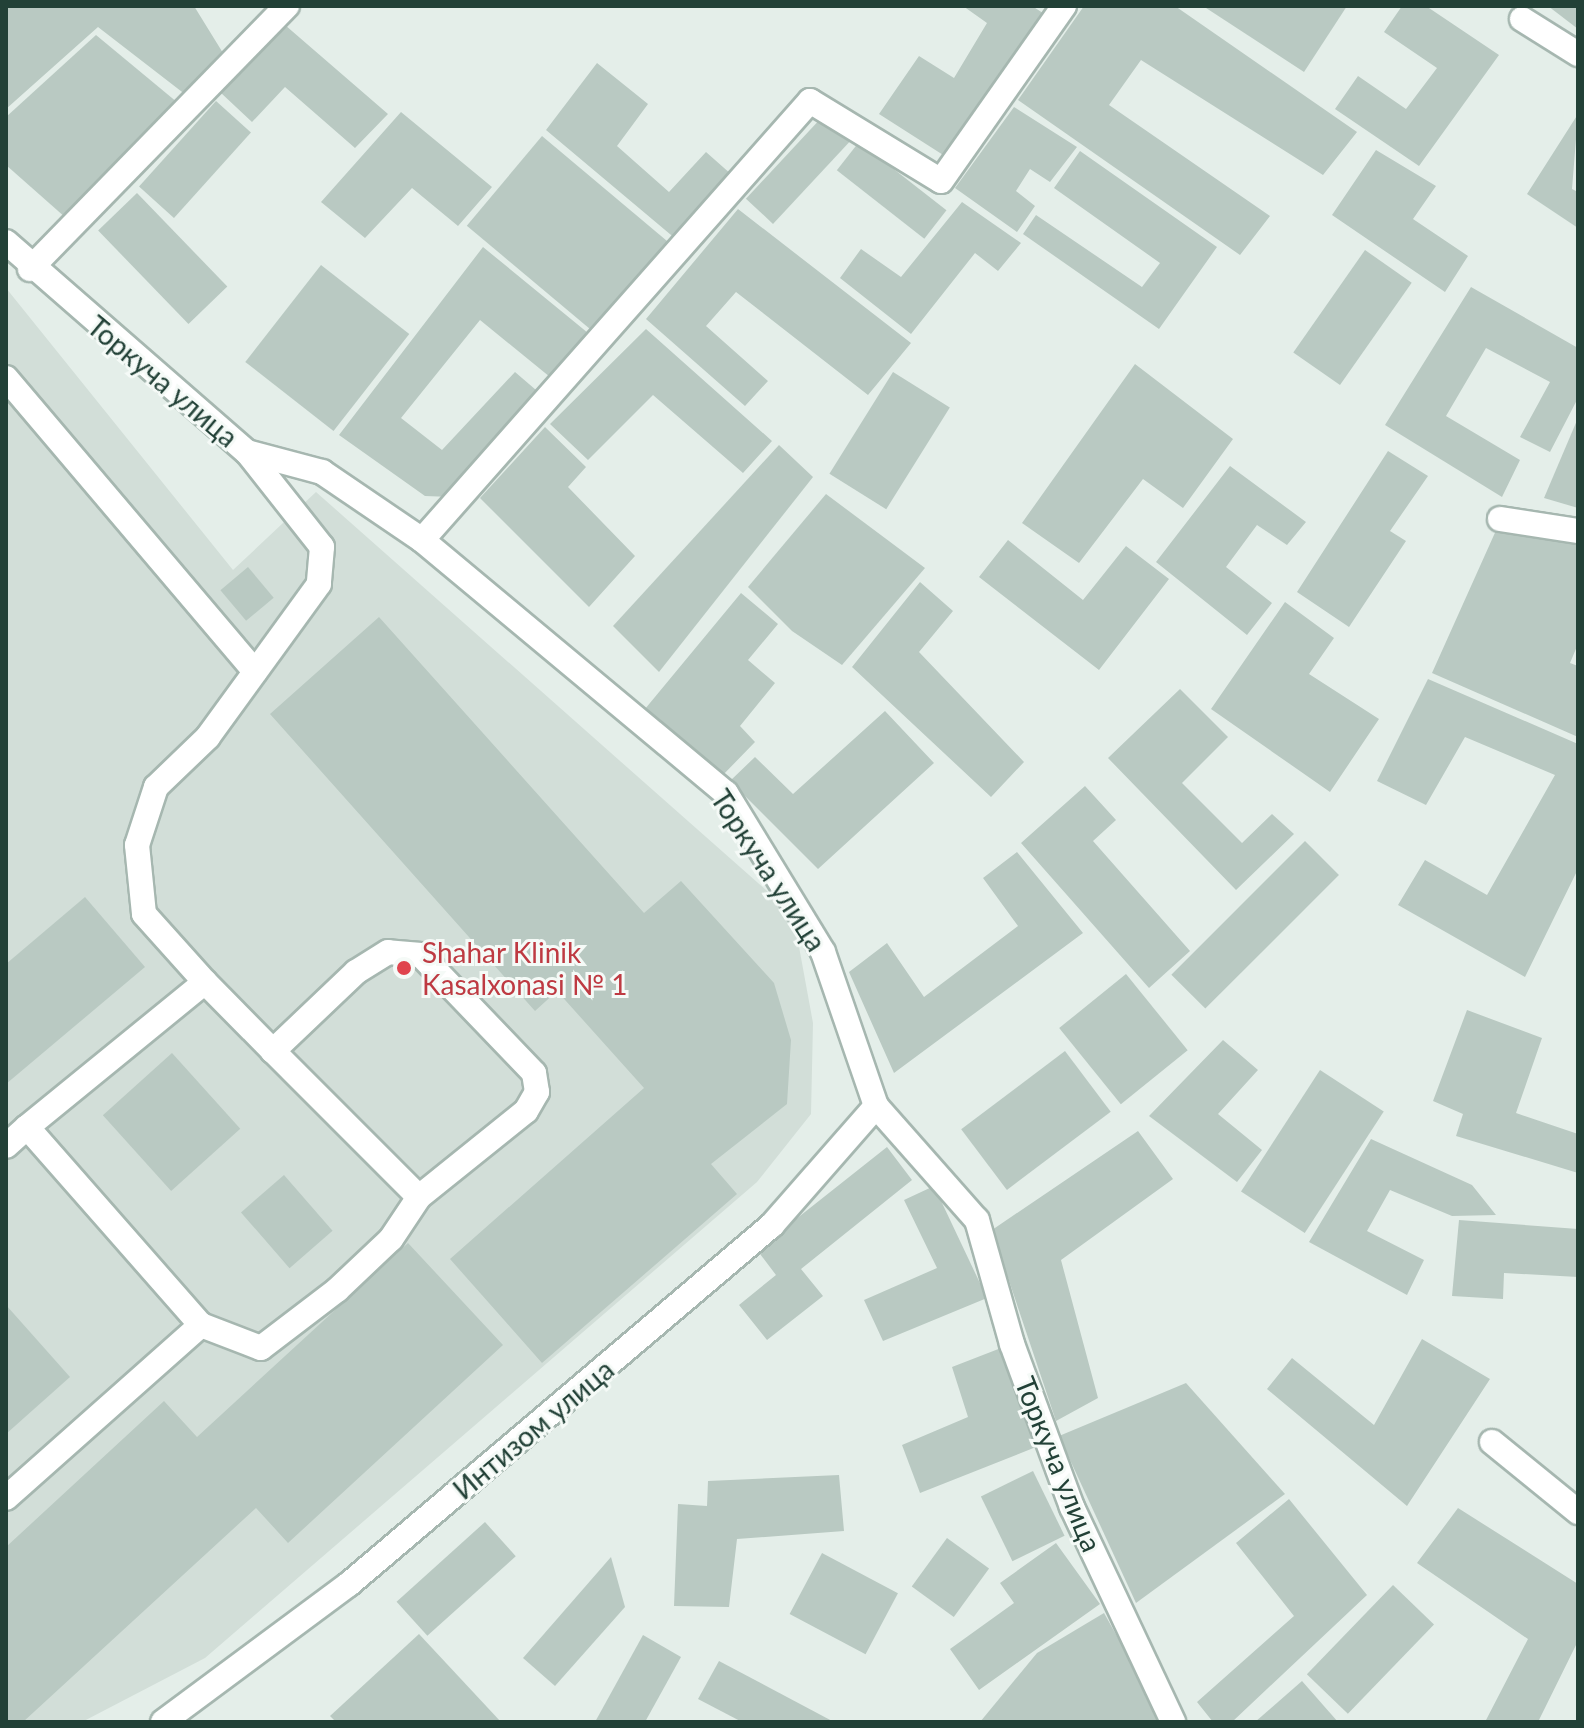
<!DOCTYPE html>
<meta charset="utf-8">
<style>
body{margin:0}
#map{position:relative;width:1584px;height:1728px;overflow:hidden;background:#e4eee9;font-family:Lato,sans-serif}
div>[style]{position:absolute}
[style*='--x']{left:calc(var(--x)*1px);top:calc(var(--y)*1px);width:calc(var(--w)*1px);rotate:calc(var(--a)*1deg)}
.built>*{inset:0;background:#d2ded8}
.building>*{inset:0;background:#b9c9c2;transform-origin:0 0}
.roads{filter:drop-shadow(2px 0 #a6b7b0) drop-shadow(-2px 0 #a6b7b0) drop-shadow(0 2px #a6b7b0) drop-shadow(0 -2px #a6b7b0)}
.service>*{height:24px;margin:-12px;padding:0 12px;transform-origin:12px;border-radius:12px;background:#fff}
.minor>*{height:24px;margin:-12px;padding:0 12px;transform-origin:12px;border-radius:12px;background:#fff}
.dots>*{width:22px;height:22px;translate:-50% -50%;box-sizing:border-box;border:4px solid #f5faf7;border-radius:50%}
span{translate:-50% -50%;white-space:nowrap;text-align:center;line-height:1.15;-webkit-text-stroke:6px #f5faf7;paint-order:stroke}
.street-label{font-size:28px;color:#224137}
.health-label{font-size:28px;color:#be3a42}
.left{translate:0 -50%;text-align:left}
.frame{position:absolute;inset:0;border:8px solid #224137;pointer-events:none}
</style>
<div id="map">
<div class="built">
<i style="clip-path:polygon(6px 288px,233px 570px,316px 492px,793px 914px,813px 1023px,811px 1114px,757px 1182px,205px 1658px,82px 1722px,6px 1722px)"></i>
</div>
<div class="building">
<i style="clip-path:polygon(6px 6px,194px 6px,223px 53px,186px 95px,98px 27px,6px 109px)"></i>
<i style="clip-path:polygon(963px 6px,1032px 6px,1046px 15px,951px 160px,879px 114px,919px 56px,954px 78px,987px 23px)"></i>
<i style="clip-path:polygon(1084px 6px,1175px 6px,1357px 132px,1323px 175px,1141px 60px,1109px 105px,1270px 216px,1240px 255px,1018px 100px)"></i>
<i style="clip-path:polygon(1203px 6px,1347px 6px,1304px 72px)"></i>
<i style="clip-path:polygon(1402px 6px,1426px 6px,1499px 55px,1419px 166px,1335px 109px,1358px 76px,1406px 109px,1437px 68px,1384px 32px)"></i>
<i style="clip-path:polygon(1548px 6px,1578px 6px,1578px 29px)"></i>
<i style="clip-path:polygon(285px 25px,388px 114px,355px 148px,285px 87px,252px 122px,220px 92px)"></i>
<i style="clip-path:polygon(96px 35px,178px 103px,66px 218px,6px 165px,6px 117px)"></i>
<i style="clip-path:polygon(597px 63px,648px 104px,617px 146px,669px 192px,706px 152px,732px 175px,677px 240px,546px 130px)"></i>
<i style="left:216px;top:101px;width:47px;height:115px;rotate:42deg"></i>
<i style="clip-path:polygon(1014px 107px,1077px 147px,1050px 182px,1030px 169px,1016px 191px,1035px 206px,1017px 232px,955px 188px)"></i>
<i style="clip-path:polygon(401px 112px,492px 187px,458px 226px,412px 188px,365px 238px,321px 202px)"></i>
<i style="clip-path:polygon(1578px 114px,1572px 189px,1578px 192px,1578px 228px,1527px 194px)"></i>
<i style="left:823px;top:116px;width:37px;height:113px;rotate:43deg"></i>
<i style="left:542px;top:136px;width:169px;height:117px;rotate:40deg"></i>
<i style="left:859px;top:142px;width:111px;height:36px;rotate:38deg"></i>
<i style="clip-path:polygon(1376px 150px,1436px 186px,1413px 219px,1468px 256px,1445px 292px,1332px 215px)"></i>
<i style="clip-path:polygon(1080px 151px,1217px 247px,1159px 329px,1023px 234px,1036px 215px,1142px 287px,1160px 263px,1054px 188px)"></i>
<i style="left:137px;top:193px;width:130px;height:54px;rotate:46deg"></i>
<i style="clip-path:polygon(962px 202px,1021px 243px,998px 271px,975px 253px,911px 334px,840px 278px,861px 249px,901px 277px)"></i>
<i style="clip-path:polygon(738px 209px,911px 343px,868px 395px,736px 292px,706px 326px,768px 381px,745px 406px,646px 319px)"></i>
<i style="clip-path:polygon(483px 247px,588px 333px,550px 377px,480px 320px,401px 418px,442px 450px,515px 372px,543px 396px,452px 497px,425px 496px,339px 435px)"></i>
<i style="left:1365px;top:250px;width:57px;height:125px;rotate:35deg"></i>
<i style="left:321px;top:265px;width:112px;height:123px;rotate:38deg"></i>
<i style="clip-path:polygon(1471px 287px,1578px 348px,1578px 398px,1550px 452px,1520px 437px,1550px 382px,1486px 348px,1446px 416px,1520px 460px,1502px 497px,1385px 425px)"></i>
<i style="clip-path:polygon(646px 329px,772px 441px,743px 473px,653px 395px,588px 460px,550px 424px)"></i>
<i style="clip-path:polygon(1135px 364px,1233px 439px,1183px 508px,1143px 479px,1079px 563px,1022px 523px)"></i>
<i style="left:893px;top:372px;width:67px;height:120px;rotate:32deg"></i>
<i style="clip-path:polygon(1578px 418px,1578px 508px,1544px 498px)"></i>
<i style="clip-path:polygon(545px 427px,586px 467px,568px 487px,635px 556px,589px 607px,480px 498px)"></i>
<i style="clip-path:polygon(779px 445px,813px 477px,659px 672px,613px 626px)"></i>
<i style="clip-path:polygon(1388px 451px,1428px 476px,1390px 531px,1406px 541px,1349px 627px,1297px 592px)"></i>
<i style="clip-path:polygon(1230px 466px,1306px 522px,1287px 545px,1257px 525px,1226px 567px,1272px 603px,1247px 635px,1156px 562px)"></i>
<i style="clip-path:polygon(826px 494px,925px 568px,842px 665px,792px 631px,748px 587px)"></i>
<i style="clip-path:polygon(1498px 526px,1578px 543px,1578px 644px,1570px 663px,1578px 666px,1578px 737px,1432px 673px)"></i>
<i style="clip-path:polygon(1008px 540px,1083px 600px,1126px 546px,1169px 579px,1099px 670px,979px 577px)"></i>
<i style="left:248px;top:567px;width:40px;height:36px;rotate:50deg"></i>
<i style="clip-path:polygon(920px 582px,953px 611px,919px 652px,1024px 762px,991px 797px,852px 667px)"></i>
<i style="clip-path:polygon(741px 593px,778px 624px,748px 660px,775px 683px,740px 726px,755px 742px,721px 777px,645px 709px)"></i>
<i style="clip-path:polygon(1285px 602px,1334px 638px,1309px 674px,1379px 719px,1330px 792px,1211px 709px)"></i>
<i style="clip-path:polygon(379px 617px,644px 913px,681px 881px,774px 983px,791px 1040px,787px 1104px,711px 1164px,737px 1194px,542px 1363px,450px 1259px,644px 1088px,557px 991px,535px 1011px,270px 714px)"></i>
<i style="clip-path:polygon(1428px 679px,1578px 744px,1578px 869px,1525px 977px,1398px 905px,1425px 860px,1487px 895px,1555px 775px,1465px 737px,1426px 805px,1377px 781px)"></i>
<i style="clip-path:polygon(1180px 689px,1228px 737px,1182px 783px,1242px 843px,1272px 814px,1294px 834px,1236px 890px,1108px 758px)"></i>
<i style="clip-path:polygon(885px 711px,934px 763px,818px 869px,730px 781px,755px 757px,793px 794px)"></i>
<i style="clip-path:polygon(1085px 786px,1116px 820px,1093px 841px,1190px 951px,1149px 988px,1021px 843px)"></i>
<i style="left:1305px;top:841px;width:48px;height:189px;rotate:45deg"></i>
<i style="clip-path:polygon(1017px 852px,1083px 933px,894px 1073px,849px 972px,887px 943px,924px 997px,1018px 926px,983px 878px)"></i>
<i style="clip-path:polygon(85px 897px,145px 967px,6px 1084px,6px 964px)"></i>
<i style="left:1126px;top:974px;width:98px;height:86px;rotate:51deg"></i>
<i style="clip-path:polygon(1467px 1010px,1542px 1038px,1516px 1113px,1578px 1134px,1578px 1173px,1456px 1136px,1463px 1114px,1433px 1101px)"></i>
<i style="clip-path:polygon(1223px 1040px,1258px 1070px,1218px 1114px,1262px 1150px,1237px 1182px,1149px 1116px)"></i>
<i style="left:1065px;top:1051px;width:76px;height:130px;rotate:53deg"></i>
<i style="left:172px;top:1053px;width:102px;height:93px;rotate:48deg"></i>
<i style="left:1320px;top:1070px;width:76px;height:145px;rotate:33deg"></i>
<i style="clip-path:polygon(1138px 1131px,1173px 1179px,1061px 1260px,1098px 1398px,1056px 1421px,992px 1230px)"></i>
<i style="clip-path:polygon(1371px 1139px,1472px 1185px,1496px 1215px,1452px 1216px,1390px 1190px,1367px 1231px,1424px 1260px,1407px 1295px,1309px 1242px)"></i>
<i style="clip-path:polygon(887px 1147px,912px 1180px,801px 1269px,823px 1296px,767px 1340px,739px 1305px,776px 1275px,757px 1250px)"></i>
<i style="left:284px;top:1175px;width:74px;height:57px;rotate:49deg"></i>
<i style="clip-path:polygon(934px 1186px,987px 1298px,883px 1341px,864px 1300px,937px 1268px,904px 1200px)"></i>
<i style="clip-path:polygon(1459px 1220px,1578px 1229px,1578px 1277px,1504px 1273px,1503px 1299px,1452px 1296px)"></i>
<i style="clip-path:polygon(408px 1243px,503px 1345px,288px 1543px,256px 1508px,23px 1722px,6px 1722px,6px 1547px,164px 1401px,197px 1437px)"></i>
<i style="clip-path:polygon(6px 1305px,70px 1377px,6px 1434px)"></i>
<i style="clip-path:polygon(1422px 1339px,1490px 1379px,1407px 1506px,1267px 1389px,1292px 1358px,1374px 1425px)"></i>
<i style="clip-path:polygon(1001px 1348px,1036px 1447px,920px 1493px,902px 1445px,968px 1417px,952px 1367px)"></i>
<i style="clip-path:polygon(1186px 1383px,1285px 1494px,1136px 1603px,1059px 1436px)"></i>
<i style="left:1033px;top:1471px;width:72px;height:58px;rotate:64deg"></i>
<i style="clip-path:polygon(839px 1475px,844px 1531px,737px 1539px,729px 1607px,674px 1606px,678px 1504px,707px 1506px,708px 1481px)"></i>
<i style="clip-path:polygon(1289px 1499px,1367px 1595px,1232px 1722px,1213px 1722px,1197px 1702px,1294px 1616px,1236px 1543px)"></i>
<i style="clip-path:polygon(1458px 1508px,1578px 1584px,1578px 1641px,1538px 1722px,1485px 1722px,1528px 1639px,1417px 1563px)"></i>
<i style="left:485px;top:1522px;width:46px;height:119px;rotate:48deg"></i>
<i style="left:947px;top:1538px;width:52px;height:60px;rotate:36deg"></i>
<i style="clip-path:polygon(1056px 1543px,1100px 1604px,979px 1690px,950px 1649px,1014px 1603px,1000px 1583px)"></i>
<i style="left:822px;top:1553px;width:86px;height:69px;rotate:28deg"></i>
<i style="clip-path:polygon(611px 1557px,625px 1607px,555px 1686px,523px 1658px)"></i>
<i style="left:1393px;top:1585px;width:57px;height:124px;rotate:44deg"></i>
<i style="clip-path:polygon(1104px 1613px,1165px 1722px,980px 1722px,1037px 1653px)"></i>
<i style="clip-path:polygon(419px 1634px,501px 1722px,336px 1722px,330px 1716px)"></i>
<i style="clip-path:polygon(643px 1635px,681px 1657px,645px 1722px,595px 1722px)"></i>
<i style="clip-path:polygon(719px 1661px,834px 1722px,742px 1722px,698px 1699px)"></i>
<i style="clip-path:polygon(1302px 1681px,1338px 1722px,1255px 1722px)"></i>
</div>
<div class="roads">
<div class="service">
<i style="--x:30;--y:269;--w:368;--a:-45.7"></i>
<i style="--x:6;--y:378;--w:385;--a:49.7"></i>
<i style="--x:247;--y:452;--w:121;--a:51.7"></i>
<i style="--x:322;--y:547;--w:37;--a:95"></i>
<i style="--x:319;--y:584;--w:189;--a:126"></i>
<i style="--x:208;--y:737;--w:72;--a:136.1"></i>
<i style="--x:156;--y:787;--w:61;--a:108.1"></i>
<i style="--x:137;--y:845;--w:69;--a:84.2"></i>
<i style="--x:144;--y:914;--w:91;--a:48.1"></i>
<i style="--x:205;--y:982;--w:97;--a:45.4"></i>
<i style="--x:273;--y:1051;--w:206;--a:45"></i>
<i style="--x:419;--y:1197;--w:137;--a:-38.8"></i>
<i style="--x:526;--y:1111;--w:22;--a:-60"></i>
<i style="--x:537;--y:1092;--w:19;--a:-99"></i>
<i style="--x:534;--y:1073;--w:163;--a:-133.8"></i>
<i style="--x:421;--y:955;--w:33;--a:-175"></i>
<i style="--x:388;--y:952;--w:38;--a:148"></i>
<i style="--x:356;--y:972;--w:115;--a:136.4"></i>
<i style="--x:1500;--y:519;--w:79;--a:8.7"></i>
<i style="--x:205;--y:982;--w:230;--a:140.8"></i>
<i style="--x:27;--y:1127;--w:264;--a:48.7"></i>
<i style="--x:201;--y:1325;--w:64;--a:21"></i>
<i style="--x:261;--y:1348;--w:96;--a:-37.3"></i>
<i style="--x:337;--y:1290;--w:74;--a:-43.4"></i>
<i style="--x:391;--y:1239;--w:50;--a:-56.3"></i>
<i style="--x:6;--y:1146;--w:28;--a:-42"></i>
<i style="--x:6;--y:1498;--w:261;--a:-41.6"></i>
</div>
<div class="minor">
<i style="--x:1522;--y:19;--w:66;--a:32"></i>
<i style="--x:6;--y:242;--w:320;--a:41.1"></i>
<i style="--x:247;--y:452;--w:78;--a:14.9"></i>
<i style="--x:322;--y:472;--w:121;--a:34.2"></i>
<i style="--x:422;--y:540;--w:396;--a:39.8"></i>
<i style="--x:726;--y:793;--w:186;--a:58.6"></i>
<i style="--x:823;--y:952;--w:163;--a:71"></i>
<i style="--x:876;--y:1106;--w:152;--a:48.5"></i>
<i style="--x:977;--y:1220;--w:129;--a:74.2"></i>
<i style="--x:1012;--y:1344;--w:174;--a:69.8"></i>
<i style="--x:1072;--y:1507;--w:238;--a:64.8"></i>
<i style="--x:422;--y:540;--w:586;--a:-48.53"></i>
<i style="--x:810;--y:101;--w:153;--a:31.4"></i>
<i style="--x:941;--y:181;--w:214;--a:-54.9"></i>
<i style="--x:1492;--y:1442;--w:111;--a:39.1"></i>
<i style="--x:163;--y:1722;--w:232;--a:-36.6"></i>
<i style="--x:349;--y:1584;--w:555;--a:-40.32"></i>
<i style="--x:772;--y:1225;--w:158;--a:-48.8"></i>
</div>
</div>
<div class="dots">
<i style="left:404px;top:968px;background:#e0444e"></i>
</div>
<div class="street-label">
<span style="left:163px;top:381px;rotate:40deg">Торкуча улица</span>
<span style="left:769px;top:870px;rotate:57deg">Торкуча улица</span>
<span style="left:533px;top:1429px;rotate:-40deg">Интизом улица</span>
<span style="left:1059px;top:1464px;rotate:68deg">Торкуча улица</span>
</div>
<div class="health-label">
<span class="left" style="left:422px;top:968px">Shahar Klinik<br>Kasalxonasi № 1</span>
</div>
<div class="frame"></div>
</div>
